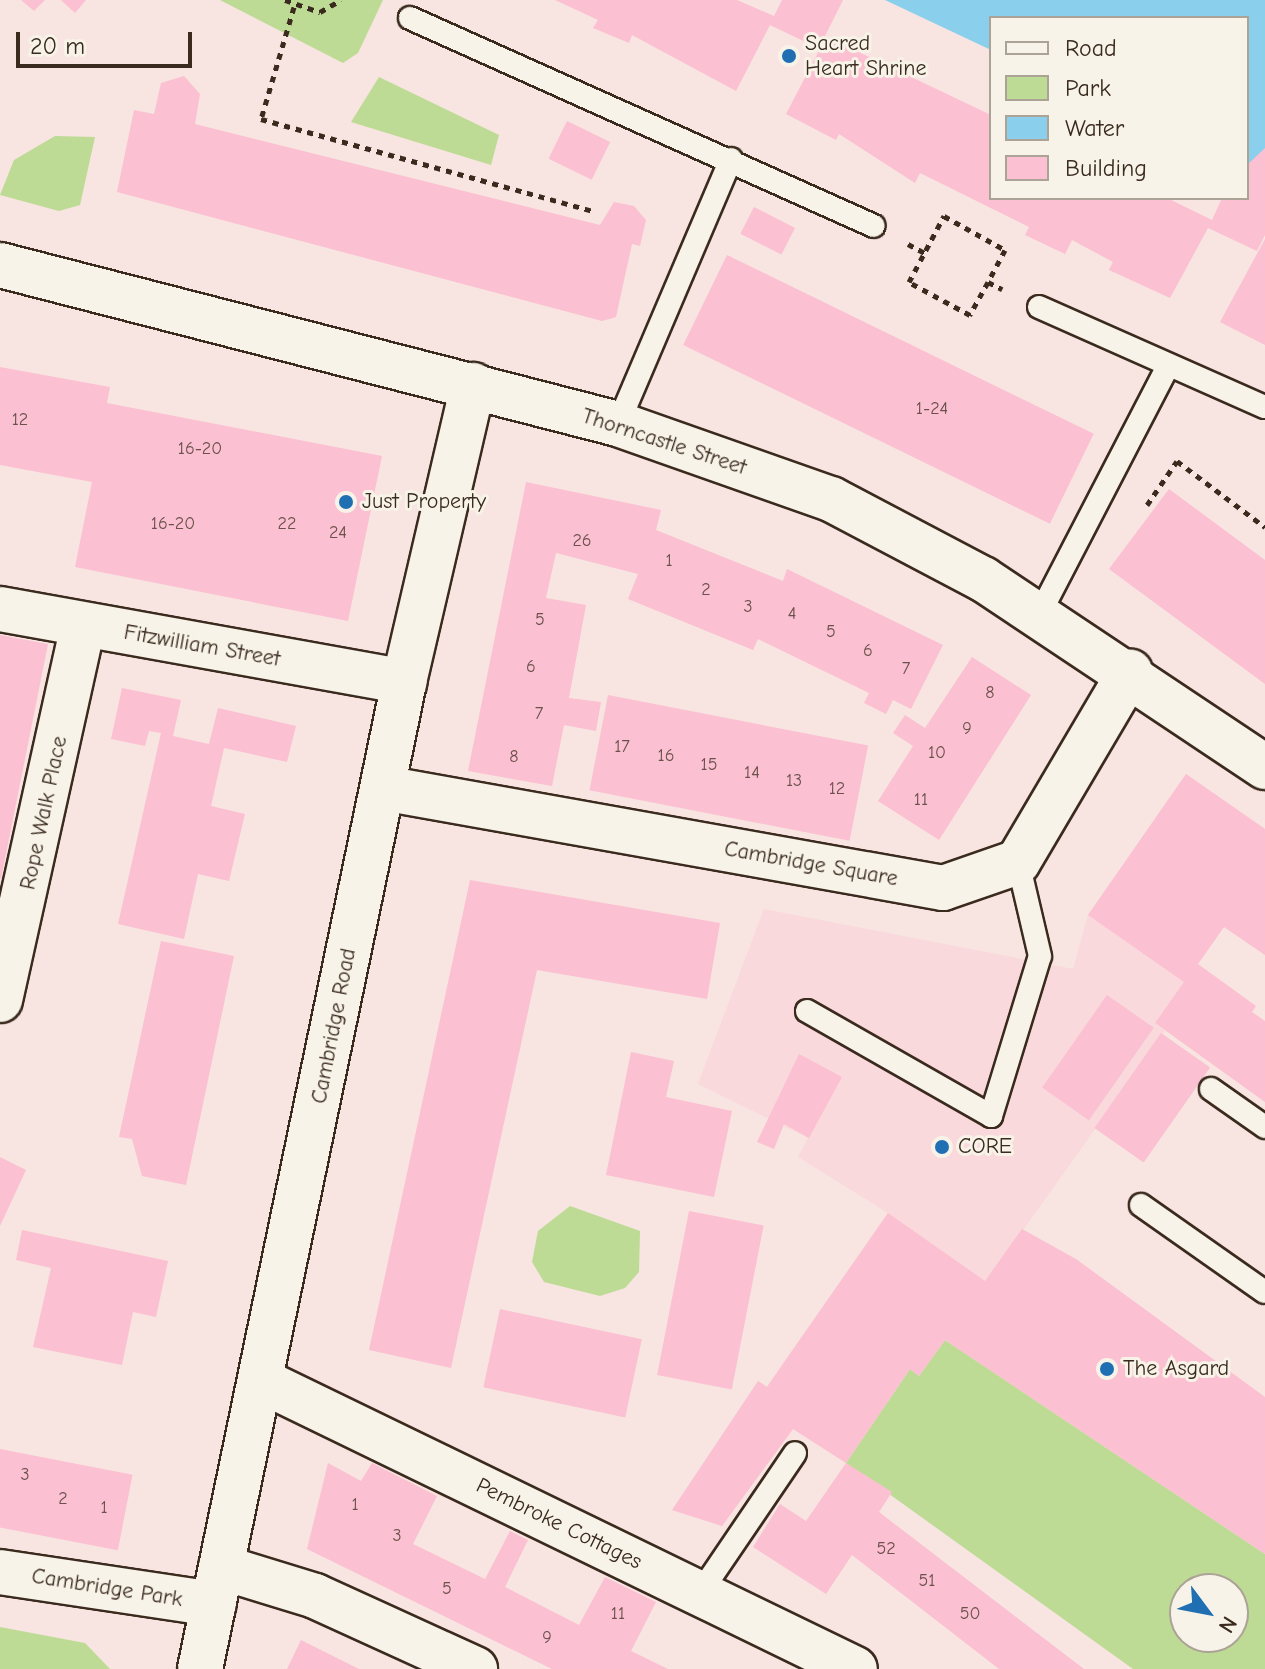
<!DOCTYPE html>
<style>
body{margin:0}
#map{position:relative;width:1265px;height:1669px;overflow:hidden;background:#f8e4e1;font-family:"Comic Neue",sans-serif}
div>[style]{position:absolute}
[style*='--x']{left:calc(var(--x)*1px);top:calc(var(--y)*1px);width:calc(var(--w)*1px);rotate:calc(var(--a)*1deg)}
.built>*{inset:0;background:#f9d9dc}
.green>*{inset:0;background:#bddb94}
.water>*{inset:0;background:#8ad0ec}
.building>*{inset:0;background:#fbc0d1;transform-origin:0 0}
.path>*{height:5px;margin-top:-2.5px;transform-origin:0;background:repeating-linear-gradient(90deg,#3b2a1e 0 6px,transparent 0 12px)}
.roads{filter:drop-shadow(2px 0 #3b2a1e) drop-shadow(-2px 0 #3b2a1e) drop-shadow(0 2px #3b2a1e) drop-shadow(0 -2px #3b2a1e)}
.lane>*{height:22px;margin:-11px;padding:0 11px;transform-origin:11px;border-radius:11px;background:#f7f3e8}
.street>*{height:44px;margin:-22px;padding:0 22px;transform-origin:22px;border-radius:22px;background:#f7f3e8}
.dots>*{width:22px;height:22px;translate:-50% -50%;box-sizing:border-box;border:4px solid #f7f3e8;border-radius:50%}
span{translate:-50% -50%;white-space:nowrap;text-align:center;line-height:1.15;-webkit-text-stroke:6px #f7f3e8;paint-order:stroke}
.number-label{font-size:18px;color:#6b504b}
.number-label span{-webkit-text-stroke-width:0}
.poi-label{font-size:22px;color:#3b2a1e}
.left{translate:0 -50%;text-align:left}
.street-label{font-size:22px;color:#3b2a1e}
.legend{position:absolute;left:989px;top:16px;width:260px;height:184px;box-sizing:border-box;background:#f7f3e8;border:2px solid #aca397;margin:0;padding:10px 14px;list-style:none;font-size:24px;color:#3b2a1e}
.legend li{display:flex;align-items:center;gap:16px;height:40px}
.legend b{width:40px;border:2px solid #aca397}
.north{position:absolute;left:1169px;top:1573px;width:80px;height:80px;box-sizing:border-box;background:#f7f3e8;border:2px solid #aca397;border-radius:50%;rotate:122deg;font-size:22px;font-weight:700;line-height:32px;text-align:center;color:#3b2a1e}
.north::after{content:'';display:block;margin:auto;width:28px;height:36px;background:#1f6fb2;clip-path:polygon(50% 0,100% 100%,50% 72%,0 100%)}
.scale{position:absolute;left:16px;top:32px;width:176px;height:36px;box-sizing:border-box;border:4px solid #3b2a1e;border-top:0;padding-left:10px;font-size:24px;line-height:28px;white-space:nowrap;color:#3b2a1e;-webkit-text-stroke:6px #f7f3e8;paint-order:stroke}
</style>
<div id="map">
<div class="built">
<i style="clip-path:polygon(1186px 774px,1265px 829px,1265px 955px,1224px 927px,1155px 1023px,1165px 1031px,919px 1376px,909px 1370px,846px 1463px,793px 1429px,722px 1526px,672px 1510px,758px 1381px,767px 1386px,888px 1213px,798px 1157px,808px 1138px,698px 1084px,764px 909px,1073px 969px,1088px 915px)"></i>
</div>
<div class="green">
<i style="clip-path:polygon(220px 0,383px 0,358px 53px,343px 63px)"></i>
<i style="clip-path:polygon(379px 77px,499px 135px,491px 165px,351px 122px)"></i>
<i style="clip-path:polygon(55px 136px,95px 137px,80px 205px,59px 211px,0 195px,14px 160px)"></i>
<i style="clip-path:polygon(570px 1206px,640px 1231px,639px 1272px,625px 1288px,600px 1296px,544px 1282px,532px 1262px,538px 1231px)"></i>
<i style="clip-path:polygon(evenodd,945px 1340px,1265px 1554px,1265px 1669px,1133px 1669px,846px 1463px,910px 1369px,919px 1376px,945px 1340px,1185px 1589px,1233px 1589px,1233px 1637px,1185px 1637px,1185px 1589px)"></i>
<i style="clip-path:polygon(0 1627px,85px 1643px,110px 1669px,0 1669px)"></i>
</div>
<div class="water">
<i style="clip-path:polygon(885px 0,1265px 0,1265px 177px,1247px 169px,1247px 18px,991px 18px,991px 50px)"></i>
</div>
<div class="building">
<i style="clip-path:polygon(21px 0,45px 0,34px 11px)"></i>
<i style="clip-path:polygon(61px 0,86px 0,75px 13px)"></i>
<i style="clip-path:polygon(555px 0,737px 0,774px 16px,782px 0,843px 0,825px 36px,991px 115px,991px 198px,1167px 198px,1212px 220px,1222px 198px,1247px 198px,1247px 165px,1265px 148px,1265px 235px,1257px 251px,1208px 228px,1170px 298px,1109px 270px,1113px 262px,1072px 240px,1065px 254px,1025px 235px,1029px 227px,920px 173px,915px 183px,839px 134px,836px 140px,786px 114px,820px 49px,770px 25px,736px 91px,632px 35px,629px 43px,593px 28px,598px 20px)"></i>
<i style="clip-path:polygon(184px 76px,200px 94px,195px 124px,600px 225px,614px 202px,634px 206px,646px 220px,640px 246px,632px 244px,616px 317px,602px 321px,117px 192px,134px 110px,154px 114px,161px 83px)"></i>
<i style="left:567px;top:121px;width:48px;height:42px;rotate:26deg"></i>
<i style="left:754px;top:207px;width:46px;height:30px;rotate:27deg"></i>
<i style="clip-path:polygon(1265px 239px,1265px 345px,1220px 322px)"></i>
<i style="left:727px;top:255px;width:408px;height:100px;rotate:26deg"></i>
<i style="clip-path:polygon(0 367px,110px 387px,107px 403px,382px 456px,348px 621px,75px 567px,92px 482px,0 465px)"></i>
<i style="clip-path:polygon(526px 482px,661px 510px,656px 530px,783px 581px,787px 569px,943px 645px,911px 709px,893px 700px,886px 714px,864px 703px,869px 693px,758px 639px,753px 650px,628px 599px,638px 574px,556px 553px,546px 598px,586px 605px,569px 698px,601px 702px,596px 731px,564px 725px,552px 786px,468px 771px)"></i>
<i style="clip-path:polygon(1169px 489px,1265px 560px,1265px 684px,1109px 569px)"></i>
<i style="clip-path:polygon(0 635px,48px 644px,1px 879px,0 878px)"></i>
<i style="clip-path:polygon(972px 657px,1031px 695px,939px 840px,878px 801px,913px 746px,893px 733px,905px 715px,925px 728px)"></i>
<i style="clip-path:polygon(122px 688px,181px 700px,173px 736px,209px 744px,218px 708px,296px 726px,287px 762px,224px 748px,211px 806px,245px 814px,229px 881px,198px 874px,184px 939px,118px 924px,161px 733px,149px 731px,145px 746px,111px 739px)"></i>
<i style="left:608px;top:695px;width:265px;height:97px;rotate:11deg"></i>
<i style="clip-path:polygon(1186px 774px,1265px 829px,1265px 955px,1224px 927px,1198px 964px,1256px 1006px,1252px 1012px,1265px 1021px,1265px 1102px,1155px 1023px,1184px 982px,1088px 915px)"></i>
<i style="clip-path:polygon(470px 880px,720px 923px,707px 999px,537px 970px,451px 1368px,369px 1350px)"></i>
<i style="clip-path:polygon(161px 941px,234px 956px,186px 1185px,142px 1176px,132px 1139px,119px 1137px)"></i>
<i style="left:1107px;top:995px;width:57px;height:113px;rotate:35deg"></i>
<i style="left:1161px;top:1033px;width:60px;height:116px;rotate:35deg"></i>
<i style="clip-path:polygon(631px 1052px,674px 1061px,666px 1097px,732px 1111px,714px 1197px,606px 1175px)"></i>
<i style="clip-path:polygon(799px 1054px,842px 1077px,809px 1138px,784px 1124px,774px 1149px,757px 1142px)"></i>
<i style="clip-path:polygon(0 1157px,26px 1170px,0 1226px)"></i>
<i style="left:689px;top:1211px;width:76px;height:167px;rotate:11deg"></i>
<i style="clip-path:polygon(888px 1213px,985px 1281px,1022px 1229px,1076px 1259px,1265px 1397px,1265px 1554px,945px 1340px,919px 1376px,910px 1369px,846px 1463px,892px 1492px,879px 1512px,1084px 1669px,999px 1669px,852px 1555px,826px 1594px,753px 1547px,780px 1504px,806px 1521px,846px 1463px,793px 1429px,722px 1526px,672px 1510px,758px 1381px,767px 1387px)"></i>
<i style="clip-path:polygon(22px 1230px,168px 1261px,156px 1317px,133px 1312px,122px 1365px,33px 1347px,51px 1268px,16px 1260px)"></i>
<i style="left:500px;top:1309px;width:145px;height:80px;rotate:12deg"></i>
<i style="left:0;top:1449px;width:135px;height:77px;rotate:11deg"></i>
<i style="clip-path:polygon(328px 1463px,361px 1481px,372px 1463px,437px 1496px,413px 1544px,485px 1579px,510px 1531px,528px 1540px,505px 1587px,579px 1625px,605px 1577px,656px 1602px,631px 1651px,668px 1669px,552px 1669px,307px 1549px)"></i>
<i style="clip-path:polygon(301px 1640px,359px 1669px,287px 1669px)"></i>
</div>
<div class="path">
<i style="--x:285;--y:0;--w:37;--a:19"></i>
<i style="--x:320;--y:12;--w:24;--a:-30"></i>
<i style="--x:294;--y:7;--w:117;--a:106.4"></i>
<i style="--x:261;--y:119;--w:345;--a:15.5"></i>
<i style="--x:908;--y:244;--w:19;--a:28"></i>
<i style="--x:988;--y:282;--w:38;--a:119"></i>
<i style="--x:970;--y:315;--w:69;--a:-151.6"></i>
<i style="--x:909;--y:282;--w:75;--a:-62.1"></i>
<i style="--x:944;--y:216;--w:70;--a:29.1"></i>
<i style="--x:1005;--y:250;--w:36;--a:118"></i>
<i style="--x:988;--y:282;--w:16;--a:27"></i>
<i style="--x:1147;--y:505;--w:53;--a:-55.7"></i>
<i style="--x:1177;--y:461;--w:110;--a:36.9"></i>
</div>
<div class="roads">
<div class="lane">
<i style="--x:410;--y:18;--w:508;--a:24.15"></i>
<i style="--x:1039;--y:307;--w:247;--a:23.9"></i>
<i style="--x:618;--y:424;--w:288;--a:-66.9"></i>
<i style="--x:1039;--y:615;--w:280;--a:-62.6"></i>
<i style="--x:807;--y:1011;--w:212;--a:29.7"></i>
<i style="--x:991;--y:1116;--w:167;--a:-73"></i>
<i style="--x:1040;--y:956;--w:97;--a:-103.2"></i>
<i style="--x:1211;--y:1089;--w:66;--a:35.1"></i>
<i style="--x:1141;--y:1205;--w:151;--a:35.1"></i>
<i style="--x:700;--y:1593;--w:169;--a:-55.8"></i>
</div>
<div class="street">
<i style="--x:0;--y:265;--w:638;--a:14.43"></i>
<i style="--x:618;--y:424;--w:226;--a:19.4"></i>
<i style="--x:831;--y:499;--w:172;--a:27.8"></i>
<i style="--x:983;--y:579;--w:339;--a:33.7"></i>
<i style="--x:0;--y:609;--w:411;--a:10.2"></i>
<i style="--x:383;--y:788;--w:569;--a:10.12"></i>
<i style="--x:943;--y:888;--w:79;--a:-19.1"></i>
<i style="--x:1018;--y:862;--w:221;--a:-59.5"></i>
<i style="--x:0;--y:1000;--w:384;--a:-77.5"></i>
<i style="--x:262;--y:1381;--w:659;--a:25.9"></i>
<i style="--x:221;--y:1567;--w:98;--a:17.1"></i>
<i style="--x:315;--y:1596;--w:176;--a:24.5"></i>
<i style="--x:0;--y:1572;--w:216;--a:8.5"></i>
<i style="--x:200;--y:1669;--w:1008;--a:-78.32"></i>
<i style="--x:404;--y:682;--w:305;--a:-76.9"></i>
</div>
</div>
<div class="dots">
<i style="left:789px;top:56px;background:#1f6fb2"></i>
<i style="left:346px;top:502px;background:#1f6fb2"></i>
<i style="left:942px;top:1147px;background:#1f6fb2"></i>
<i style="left:1107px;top:1369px;background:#1f6fb2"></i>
</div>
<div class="number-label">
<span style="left:932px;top:409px">1-24</span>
<span style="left:20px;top:420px">12</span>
<span style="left:200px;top:449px">16-20</span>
<span style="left:173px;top:524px">16-20</span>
<span style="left:287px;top:524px">22</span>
<span style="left:338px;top:533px">24</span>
<span style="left:582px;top:541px">26</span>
<span style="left:669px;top:561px">1</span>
<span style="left:706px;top:590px">2</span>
<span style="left:748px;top:607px">3</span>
<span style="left:792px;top:614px">4</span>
<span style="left:540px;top:620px">5</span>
<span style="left:831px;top:632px">5</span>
<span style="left:868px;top:651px">6</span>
<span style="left:531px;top:667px">6</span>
<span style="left:906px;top:669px">7</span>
<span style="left:990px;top:693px">8</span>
<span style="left:539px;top:714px">7</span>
<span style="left:967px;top:729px">9</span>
<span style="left:622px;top:747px">17</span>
<span style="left:937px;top:753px">10</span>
<span style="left:666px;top:756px">16</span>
<span style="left:514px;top:757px">8</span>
<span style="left:709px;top:765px">15</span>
<span style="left:752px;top:773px">14</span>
<span style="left:794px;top:781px">13</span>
<span style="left:837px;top:789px">12</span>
<span style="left:921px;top:800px">11</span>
<span style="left:25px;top:1475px">3</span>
<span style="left:63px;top:1499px">2</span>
<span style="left:355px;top:1505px">1</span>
<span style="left:104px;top:1508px">1</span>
<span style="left:397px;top:1536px">3</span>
<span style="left:886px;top:1549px">52</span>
<span style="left:927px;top:1581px">51</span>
<span style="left:447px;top:1589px">5</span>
<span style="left:618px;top:1614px">11</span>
<span style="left:970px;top:1614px">50</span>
<span style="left:547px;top:1638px">9</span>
</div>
<div class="poi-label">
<span class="left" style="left:805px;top:56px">Sacred<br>Heart Shrine</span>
<span class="left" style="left:362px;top:502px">Just Property</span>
<span class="left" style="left:958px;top:1147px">CORE</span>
<span class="left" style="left:1123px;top:1369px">The Asgard</span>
</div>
<div class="street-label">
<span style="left:664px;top:442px;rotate:18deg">Thorncastle Street</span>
<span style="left:202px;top:646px;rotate:10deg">Fitzwilliam Street</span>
<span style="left:44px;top:813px;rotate:-78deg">Rope Walk Place</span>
<span style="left:811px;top:864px;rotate:10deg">Cambridge Square</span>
<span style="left:334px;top:1026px;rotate:-79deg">Cambridge Road</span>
<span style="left:559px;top:1524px;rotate:26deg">Pembroke Cottages</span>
<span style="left:107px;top:1588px;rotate:9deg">Cambridge Park</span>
</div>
<ul class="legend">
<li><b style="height:10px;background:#f7f3e8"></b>Road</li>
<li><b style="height:22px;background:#bddb94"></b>Park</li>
<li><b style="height:22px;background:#8ad0ec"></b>Water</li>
<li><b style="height:22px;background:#fbc0d1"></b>Building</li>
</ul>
<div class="north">N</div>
<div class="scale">20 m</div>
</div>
